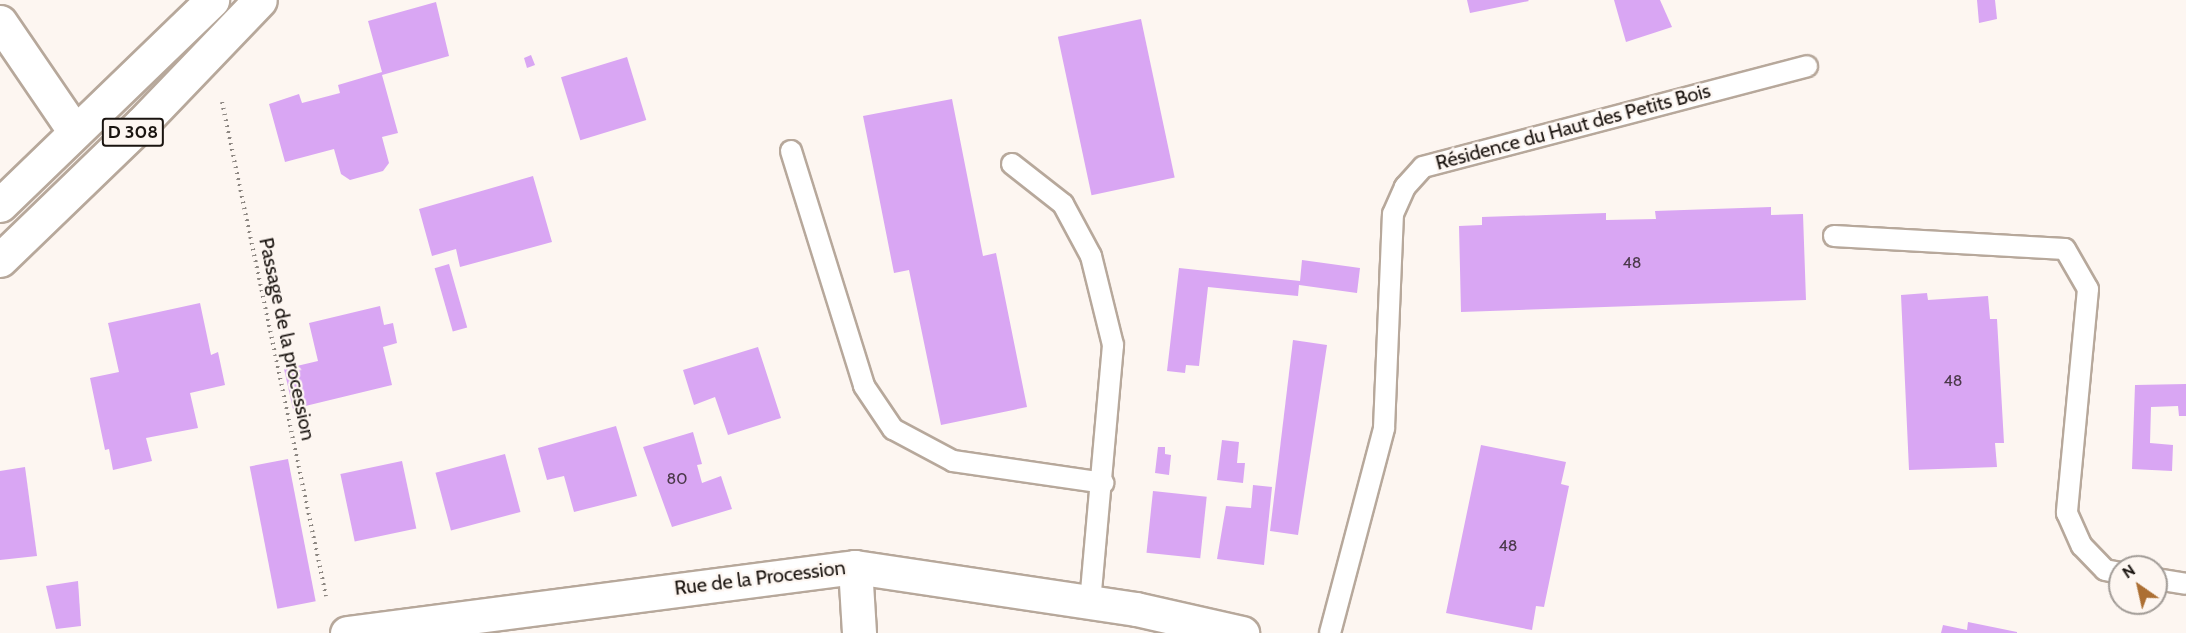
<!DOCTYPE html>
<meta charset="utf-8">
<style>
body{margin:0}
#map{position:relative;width:2186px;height:633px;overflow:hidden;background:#fdf6f1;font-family:Cabin,sans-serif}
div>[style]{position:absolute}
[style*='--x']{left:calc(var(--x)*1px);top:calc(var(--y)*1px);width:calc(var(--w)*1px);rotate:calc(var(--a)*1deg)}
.building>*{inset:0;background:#d9a6f3;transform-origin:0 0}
.path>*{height:4px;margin-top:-2px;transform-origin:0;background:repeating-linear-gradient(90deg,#8d8782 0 1.5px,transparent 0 6px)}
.roads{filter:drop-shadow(2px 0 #b7a89b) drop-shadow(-2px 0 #b7a89b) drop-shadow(0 2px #b7a89b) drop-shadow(0 -2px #b7a89b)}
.lane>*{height:20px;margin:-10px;padding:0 10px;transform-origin:10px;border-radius:10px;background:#fff}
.street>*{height:33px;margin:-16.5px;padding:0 16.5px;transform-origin:16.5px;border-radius:16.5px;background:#fff}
.primary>*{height:33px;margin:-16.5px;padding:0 16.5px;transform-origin:16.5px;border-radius:16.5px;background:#fff}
span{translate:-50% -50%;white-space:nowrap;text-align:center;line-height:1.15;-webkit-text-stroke:4.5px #fdf6f1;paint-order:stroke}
.number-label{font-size:16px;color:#4a3849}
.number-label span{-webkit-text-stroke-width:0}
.shield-label span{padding:2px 4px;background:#fdf6f1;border:2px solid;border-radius:4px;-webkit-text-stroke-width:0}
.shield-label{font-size:18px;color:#1a1410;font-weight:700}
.street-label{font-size:20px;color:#1a1410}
.north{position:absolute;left:2108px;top:555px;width:60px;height:60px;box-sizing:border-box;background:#fdf6f1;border:2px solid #a29c97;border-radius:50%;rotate:326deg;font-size:16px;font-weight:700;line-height:24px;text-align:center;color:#1a1410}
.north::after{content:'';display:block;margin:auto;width:21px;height:27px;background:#ac6f33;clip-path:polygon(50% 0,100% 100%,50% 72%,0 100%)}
</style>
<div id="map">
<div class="building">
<i style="clip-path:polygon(1467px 0,1528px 0,1529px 1px,1470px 13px)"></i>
<i style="clip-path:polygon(1614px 0,1660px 0,1672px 27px,1626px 42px)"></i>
<i style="clip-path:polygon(1977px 0,1995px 0,1997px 19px,1979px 23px)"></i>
<i style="clip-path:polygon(436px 2px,449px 56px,382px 75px,398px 133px,382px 137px,389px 163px,383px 171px,350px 180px,341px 174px,334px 149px,285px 162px,269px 104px,299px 94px,302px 103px,340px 93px,338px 85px,382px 72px,368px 21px)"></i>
<i style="left:1141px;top:19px;width:162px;height:85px;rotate:78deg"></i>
<i style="clip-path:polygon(531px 55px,535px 65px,527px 68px,524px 58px)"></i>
<i style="left:627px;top:57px;width:66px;height:69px;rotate:73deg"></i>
<i style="clip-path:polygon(952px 99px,983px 256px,996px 253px,1027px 407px,941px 425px,909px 270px,894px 273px,863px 116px)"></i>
<i style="clip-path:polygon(533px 176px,552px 242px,460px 267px,456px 249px,432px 256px,419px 209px)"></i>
<i style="clip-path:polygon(1771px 207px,1771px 215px,1803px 214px,1806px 300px,1461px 312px,1459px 226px,1482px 225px,1482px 217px,1606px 213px,1606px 220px,1656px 219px,1655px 211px)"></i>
<i style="clip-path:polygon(1302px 260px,1360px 268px,1357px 293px,1299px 285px,1298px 296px,1208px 287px,1199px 366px,1186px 365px,1185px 373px,1167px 371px,1179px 268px,1300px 281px)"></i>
<i style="left:449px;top:264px;width:66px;height:15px;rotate:74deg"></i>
<i style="clip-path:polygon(1927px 293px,1928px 300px,1988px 296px,1990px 319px,1997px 319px,2004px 443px,1995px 443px,1997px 467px,1909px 470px,1901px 295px)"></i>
<i style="clip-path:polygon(200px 303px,211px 355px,218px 352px,225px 385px,190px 393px,198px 428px,146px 438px,152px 461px,113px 470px,109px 449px,105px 450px,90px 378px,119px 372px,108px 323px)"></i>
<i style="clip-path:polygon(380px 306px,384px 325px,393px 323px,397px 343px,383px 347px,392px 385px,293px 409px,284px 369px,318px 361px,309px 323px)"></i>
<i style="clip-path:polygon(1293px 340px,1327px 345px,1298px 535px,1270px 531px)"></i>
<i style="clip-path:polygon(758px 347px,781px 418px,728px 435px,715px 397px,694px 405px,683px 370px)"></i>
<i style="clip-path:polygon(2186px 384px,2186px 416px,2179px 416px,2178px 406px,2151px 407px,2150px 443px,2173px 445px,2172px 471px,2132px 469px,2135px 385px)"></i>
<i style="clip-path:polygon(616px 426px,637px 496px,574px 512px,564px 476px,547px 480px,538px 448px)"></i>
<i style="clip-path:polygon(693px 432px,702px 464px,697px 465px,702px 483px,721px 476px,732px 509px,672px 527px,643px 447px)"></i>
<i style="clip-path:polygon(1222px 440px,1239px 442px,1237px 463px,1245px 463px,1243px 483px,1217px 480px)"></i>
<i style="clip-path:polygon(1481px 445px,1566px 462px,1561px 484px,1569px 486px,1544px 607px,1536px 606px,1532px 630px,1446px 613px)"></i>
<i style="clip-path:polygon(1158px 447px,1165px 447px,1165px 454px,1171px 455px,1169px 475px,1155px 473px)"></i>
<i style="left:505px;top:454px;width:60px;height:72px;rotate:75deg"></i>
<i style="left:288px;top:459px;width:145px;height:39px;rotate:79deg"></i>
<i style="left:402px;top:461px;width:69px;height:63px;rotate:78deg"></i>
<i style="clip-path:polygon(25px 467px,37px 556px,0 560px,0 471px)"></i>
<i style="clip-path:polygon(1253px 485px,1272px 487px,1264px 565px,1217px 559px,1226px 506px,1251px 508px)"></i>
<i style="left:1153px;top:491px;width:54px;height:62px;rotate:6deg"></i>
<i style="clip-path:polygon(78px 581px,81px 626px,56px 629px,46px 586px)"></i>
<i style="clip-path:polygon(1968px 622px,2017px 632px,2017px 633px,1941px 633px,1943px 625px,1967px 630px)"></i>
</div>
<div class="path">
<i style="--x:222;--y:102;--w:505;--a:78.11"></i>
</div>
<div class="roads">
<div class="lane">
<i style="--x:791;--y:151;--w:246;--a:72.7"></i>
<i style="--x:864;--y:386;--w:52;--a:56"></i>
<i style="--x:893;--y:429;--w:68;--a:28.1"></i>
<i style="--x:953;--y:461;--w:152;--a:8.3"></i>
<i style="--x:1012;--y:164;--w:65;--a:38.1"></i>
<i style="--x:1063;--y:204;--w:59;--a:61.7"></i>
<i style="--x:1091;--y:256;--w:92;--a:76.1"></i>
<i style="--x:1113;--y:345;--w:258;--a:95.1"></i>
<i style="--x:1834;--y:236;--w:231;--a:3.2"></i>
<i style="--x:2065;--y:249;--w:46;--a:60.1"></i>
<i style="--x:2088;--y:289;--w:225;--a:95.4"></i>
<i style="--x:2067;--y:513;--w:36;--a:66"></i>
<i style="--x:2082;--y:546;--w:33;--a:46"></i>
<i style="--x:2105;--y:570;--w:15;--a:11"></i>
<i style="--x:2156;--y:579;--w:30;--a:9"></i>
<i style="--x:1330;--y:633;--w:212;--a:-75.2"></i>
<i style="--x:1384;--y:428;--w:214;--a:-87.6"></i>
<i style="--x:1393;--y:214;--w:30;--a:-66"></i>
<i style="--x:1405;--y:187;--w:27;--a:-48"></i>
<i style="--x:1423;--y:167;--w:397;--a:-14.7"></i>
</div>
<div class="street">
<i style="--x:0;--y:22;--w:133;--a:55.7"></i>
<i style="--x:855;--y:567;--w:66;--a:86.5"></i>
<i style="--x:347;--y:633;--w:512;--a:-7.4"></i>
<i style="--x:855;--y:567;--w:284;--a:8.5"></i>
<i style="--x:1136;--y:609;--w:109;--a:12.8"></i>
</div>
<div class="primary">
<i style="--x:0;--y:205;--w:295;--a:-44"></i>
<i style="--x:0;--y:260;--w:197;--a:-44"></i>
<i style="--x:142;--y:123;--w:170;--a:-46.2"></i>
</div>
</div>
<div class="number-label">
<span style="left:1632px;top:263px">48</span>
<span style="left:1953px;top:381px">48</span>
<span style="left:677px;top:479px">80</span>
<span style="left:1508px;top:546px">48</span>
</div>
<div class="shield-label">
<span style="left:133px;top:132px">D 308</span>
</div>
<div class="street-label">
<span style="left:1573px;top:127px;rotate:-15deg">Résidence du Haut des Petits Bois</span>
<span style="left:287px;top:339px;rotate:78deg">Passage de la procession</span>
<span style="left:760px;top:578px;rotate:-7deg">Rue de la Procession</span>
</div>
<div class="north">N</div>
</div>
